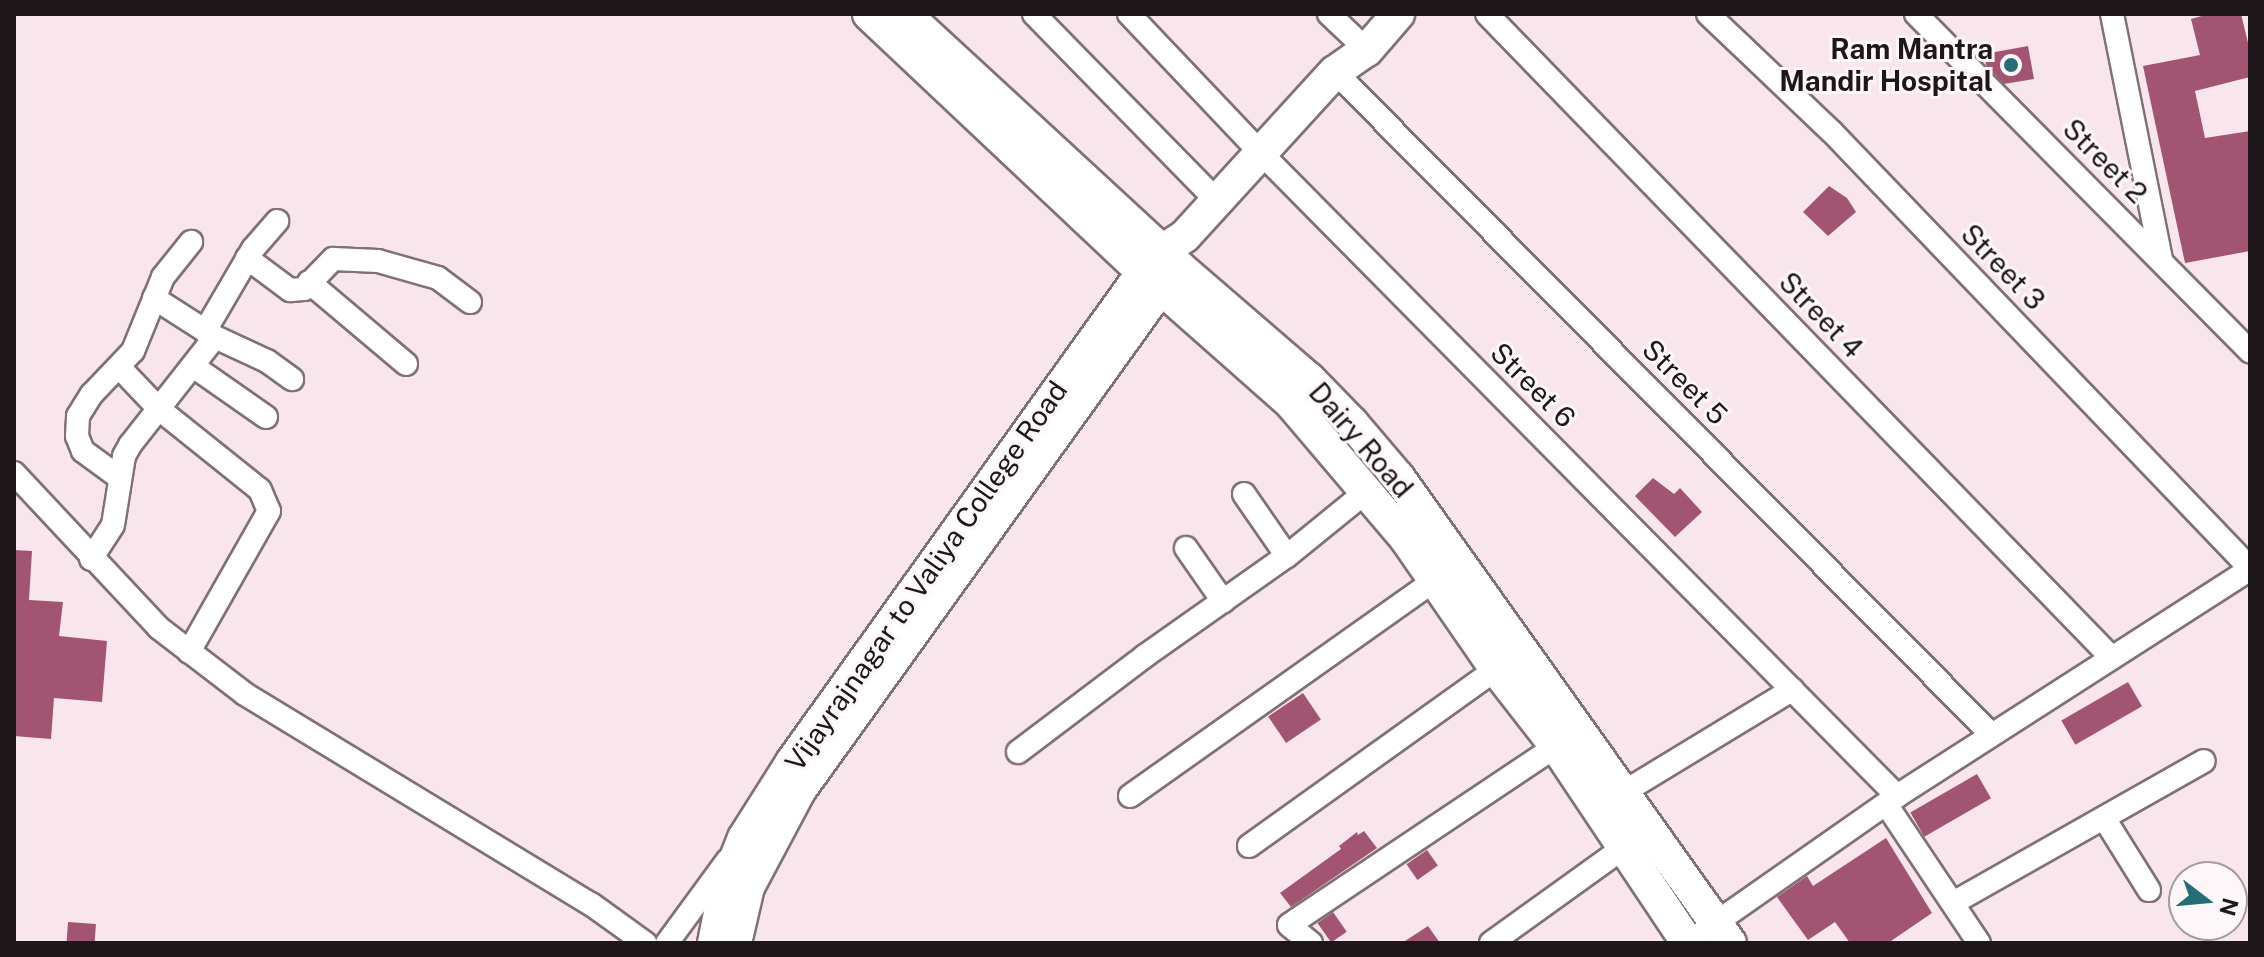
<!DOCTYPE html>
<style>
body{margin:0}
#map{position:relative;width:2264px;height:957px;overflow:hidden;background:#f8e6ec;font-family:"Public Sans",sans-serif}
div>[style]{position:absolute}
[style*='--x']{left:calc(var(--x)*1px);top:calc(var(--y)*1px);width:calc(var(--w)*1px);rotate:calc(var(--a)*1deg)}
.building>*{inset:0;background:#a25572;transform-origin:0 0}
.roads{filter:drop-shadow(2px 0 #807175) drop-shadow(-2px 0 #807175) drop-shadow(0 2px #807175) drop-shadow(0 -2px #807175)}
.street>*{height:22px;margin:-11px;padding:0 11px;transform-origin:11px;border-radius:11px;background:#fff}
.secondary>*{height:32px;margin:-16px;padding:0 16px;transform-origin:16px;border-radius:16px;background:#fff}
.dots>*{width:22px;height:22px;translate:-50% -50%;box-sizing:border-box;border:4px solid #fef7f9;border-radius:50%}
span{translate:-50% -50%;white-space:nowrap;text-align:center;line-height:1.15;-webkit-text-stroke:6px #fef7f9;paint-order:stroke}
.poi-label{font-size:28px;color:#1d1719;font-weight:700}
.right{translate:-100% -50%;text-align:right}
.street-label{font-size:28px;color:#1d1719}
.frame{position:absolute;inset:0;border:16px solid #1d1719;pointer-events:none}
.north{position:absolute;left:2168px;top:861px;width:80px;height:80px;box-sizing:border-box;background:#fef7f9;border:2px solid #a49d9f;border-radius:50%;rotate:106deg;font-size:22px;font-weight:700;line-height:32px;text-align:center;color:#1d1719}
.north::after{content:'';display:block;margin:auto;width:28px;height:36px;background:#256e78;clip-path:polygon(50% 0,100% 100%,50% 72%,0 100%)}
</style>
<div id="map">
<div class="building">
<i style="clip-path:polygon(2209px 14px,2241px 14px,2250px 51px,2250px 77px,2195px 91px,2205px 138px,2250px 131px,2250px 251px,2185px 263px,2143px 66px,2200px 55px,2191px 19px)"></i>
<i style="clip-path:polygon(2028px 46px,2034px 79px,2004px 84px,1986px 65px,1984px 54px)"></i>
<i style="clip-path:polygon(1829px 186px,1847px 198px,1856px 212px,1828px 236px,1803px 212px)"></i>
<i style="clip-path:polygon(1653px 478px,1674px 494px,1680px 488px,1702px 512px,1675px 537px,1635px 496px)"></i>
<i style="clip-path:polygon(14px 550px,32px 551px,29px 600px,63px 602px,59px 636px,107px 641px,102px 702px,54px 698px,51px 739px,14px 736px)"></i>
<i style="left:2128px;top:682px;width:28px;height:77px;rotate:60deg"></i>
<i style="left:1303px;top:693px;width:32px;height:42px;rotate:56deg"></i>
<i style="left:1977px;top:774px;width:28px;height:77px;rotate:60deg"></i>
<i style="clip-path:polygon(1364px 831px,1377px 848px,1291px 907px,1280px 893px,1341px 849px,1339px 846px,1357px 832px,1358px 835px)"></i>
<i style="clip-path:polygon(1886px 838px,1932px 913px,1888px 943px,1850px 943px,1835px 922px,1808px 940px,1777px 897px,1807px 876px,1813px 886px)"></i>
<i style="left:1427px;top:850px;width:19px;height:25px;rotate:55deg"></i>
<i style="left:1333px;top:912px;width:24px;height:19px;rotate:55deg"></i>
<i style="left:68px;top:922px;width:28px;height:21px;rotate:4deg"></i>
<i style="clip-path:polygon(1428px 926px,1440px 943px,1402px 943px)"></i>
</div>
<div class="roads">
<div class="street">
<i style="--x:1034;--y:14;--w:262;--a:45.6"></i>
<i style="--x:1129;--y:14;--w:190;--a:46.5"></i>
<i style="--x:1260;--y:152;--w:906;--a:45.31"></i>
<i style="--x:1329;--y:14;--w:52;--a:43.5"></i>
<i style="--x:1487;--y:14;--w:897;--a:45.86"></i>
<i style="--x:1708;--y:14;--w:171;--a:43.6"></i>
<i style="--x:1832;--y:132;--w:604;--a:46.21"></i>
<i style="--x:1916;--y:14;--w:475;--a:45.3"></i>
<i style="--x:2112;--y:14;--w:251;--a:78.7"></i>
<i style="--x:1335;--y:72;--w:933;--a:45.26"></i>
<i style="--x:247;--y:258;--w:54;--a:36.7"></i>
<i style="--x:290;--y:290;--w:14;--a:-4"></i>
<i style="--x:304;--y:289;--w:42;--a:-46"></i>
<i style="--x:333;--y:259;--w:45;--a:2.5"></i>
<i style="--x:378;--y:261;--w:62;--a:15.8"></i>
<i style="--x:438;--y:278;--w:40;--a:37"></i>
<i style="--x:309;--y:282;--w:127;--a:40.2"></i>
<i style="--x:154;--y:298;--w:72;--a:32.6"></i>
<i style="--x:215;--y:337;--w:57;--a:24.8"></i>
<i style="--x:267;--y:361;--w:31;--a:36"></i>
<i style="--x:205;--y:331;--w:95;--a:-59.7"></i>
<i style="--x:253;--y:249;--w:37;--a:-49"></i>
<i style="--x:193;--y:366;--w:89;--a:34.9"></i>
<i style="--x:120;--y:368;--w:57;--a:46.4"></i>
<i style="--x:159;--y:409;--w:129;--a:38.7"></i>
<i style="--x:260;--y:490;--w:23;--a:67"></i>
<i style="--x:269;--y:511;--w:162;--a:119.6"></i>
<i style="--x:14;--y:473;--w:212;--a:46.9"></i>
<i style="--x:159;--y:628;--w:108;--a:37.5"></i>
<i style="--x:245;--y:694;--w:405;--a:31.3"></i>
<i style="--x:591;--y:904;--w:67;--a:35.8"></i>
<i style="--x:120;--y:478;--w:46;--a:-143.9"></i>
<i style="--x:83;--y:451;--w:16;--a:-112"></i>
<i style="--x:77;--y:436;--w:20;--a:-87"></i>
<i style="--x:78;--y:416;--w:26;--a:-58"></i>
<i style="--x:92;--y:394;--w:59;--a:-46.4"></i>
<i style="--x:133;--y:351;--w:80;--a:-67.9"></i>
<i style="--x:163;--y:277;--w:45;--a:-51.3"></i>
<i style="--x:1244;--y:494;--w:75;--a:55.3"></i>
<i style="--x:1186;--y:548;--w:65;--a:55.1"></i>
<i style="--x:91;--y:559;--w:40;--a:-57.1"></i>
<i style="--x:113;--y:525;--w:70;--a:-80.9"></i>
<i style="--x:124;--y:456;--w:13;--a:-61"></i>
<i style="--x:130;--y:445;--w:137;--a:-51.8"></i>
<i style="--x:1018;--y:752;--w:159;--a:-37.1"></i>
<i style="--x:1145;--y:656;--w:174;--a:-35.2"></i>
<i style="--x:1287;--y:556;--w:103;--a:-39.1"></i>
<i style="--x:1624;--y:792;--w:197;--a:-31.3"></i>
<i style="--x:1130;--y:796;--w:374;--a:-35.3"></i>
<i style="--x:1886;--y:804;--w:167;--a:56.2"></i>
<i style="--x:2104;--y:818;--w:85;--a:58"></i>
<i style="--x:1249;--y:846;--w:317;--a:-35.6"></i>
<i style="--x:1953;--y:903;--w:288;--a:-29.5"></i>
<i style="--x:1704;--y:931;--w:236;--a:-35"></i>
<i style="--x:1897;--y:796;--w:420;--a:-32.7"></i>
<i style="--x:667;--y:943;--w:102;--a:-53.8"></i>
<i style="--x:1311;--y:943;--w:28;--a:-141"></i>
<i style="--x:1289;--y:925;--w:321;--a:-33.8"></i>
<i style="--x:1491;--y:943;--w:161;--a:-35.7"></i>
</div>
<div class="secondary">
<i style="--x:869;--y:14;--w:376;--a:43.3"></i>
<i style="--x:1143;--y:272;--w:198;--a:41.5"></i>
<i style="--x:1291;--y:403;--w:180;--a:49.7"></i>
<i style="--x:1407;--y:540;--w:157;--a:55.4"></i>
<i style="--x:1496;--y:669;--w:98;--a:52.1"></i>
<i style="--x:1556;--y:746;--w:237;--a:56.2"></i>
<i style="--x:905;--y:14;--w:372;--a:42.7"></i>
<i style="--x:1178;--y:266;--w:173;--a:40.8"></i>
<i style="--x:1309;--y:379;--w:62;--a:45.7"></i>
<i style="--x:1352;--y:423;--w:71;--a:49.6"></i>
<i style="--x:1398;--y:477;--w:572;--a:54.53"></i>
<i style="--x:714;--y:943;--w:61;--a:-78.7"></i>
<i style="--x:726;--y:883;--w:48;--a:-68.2"></i>
<i style="--x:744;--y:838;--w:90;--a:-57.7"></i>
<i style="--x:792;--y:762;--w:603;--a:-54.38"></i>
<i style="--x:1143;--y:272;--w:28;--a:-48"></i>
<i style="--x:1162;--y:251;--w:27;--a:-33"></i>
<i style="--x:1185;--y:236;--w:222;--a:-47.6"></i>
<i style="--x:1335;--y:72;--w:39;--a:-35"></i>
<i style="--x:1367;--y:50;--w:48;--a:-49.3"></i>
<i style="--x:735;--y:943;--w:57;--a:-76.9"></i>
<i style="--x:748;--y:887;--w:109;--a:-62"></i>
<i style="--x:799;--y:791;--w:639;--a:-54.3"></i>
</div>
</div>
<div class="dots">
<i style="left:2011px;top:65px;background:#256e78"></i>
</div>
<div class="poi-label">
<span class="right" style="left:1993px;top:65px">Ram Mantra<br>Mandir Hospital</span>
</div>
<div class="street-label">
<span style="left:2105px;top:161px;rotate:45deg">Street 2</span>
<span style="left:2003px;top:267px;rotate:46deg">Street 3</span>
<span style="left:1821px;top:315px;rotate:46deg">Street 4</span>
<span style="left:1685px;top:382px;rotate:45deg">Street 5</span>
<span style="left:1533px;top:385px;rotate:45deg">Street 6</span>
<span style="left:1361px;top:440px;rotate:49deg">Dairy Road</span>
<span style="left:926px;top:576px;rotate:-55deg">Vijayrajnagar to Valiya College Road</span>
</div>
<div class="frame"></div>
<div class="north">N</div>
</div>
